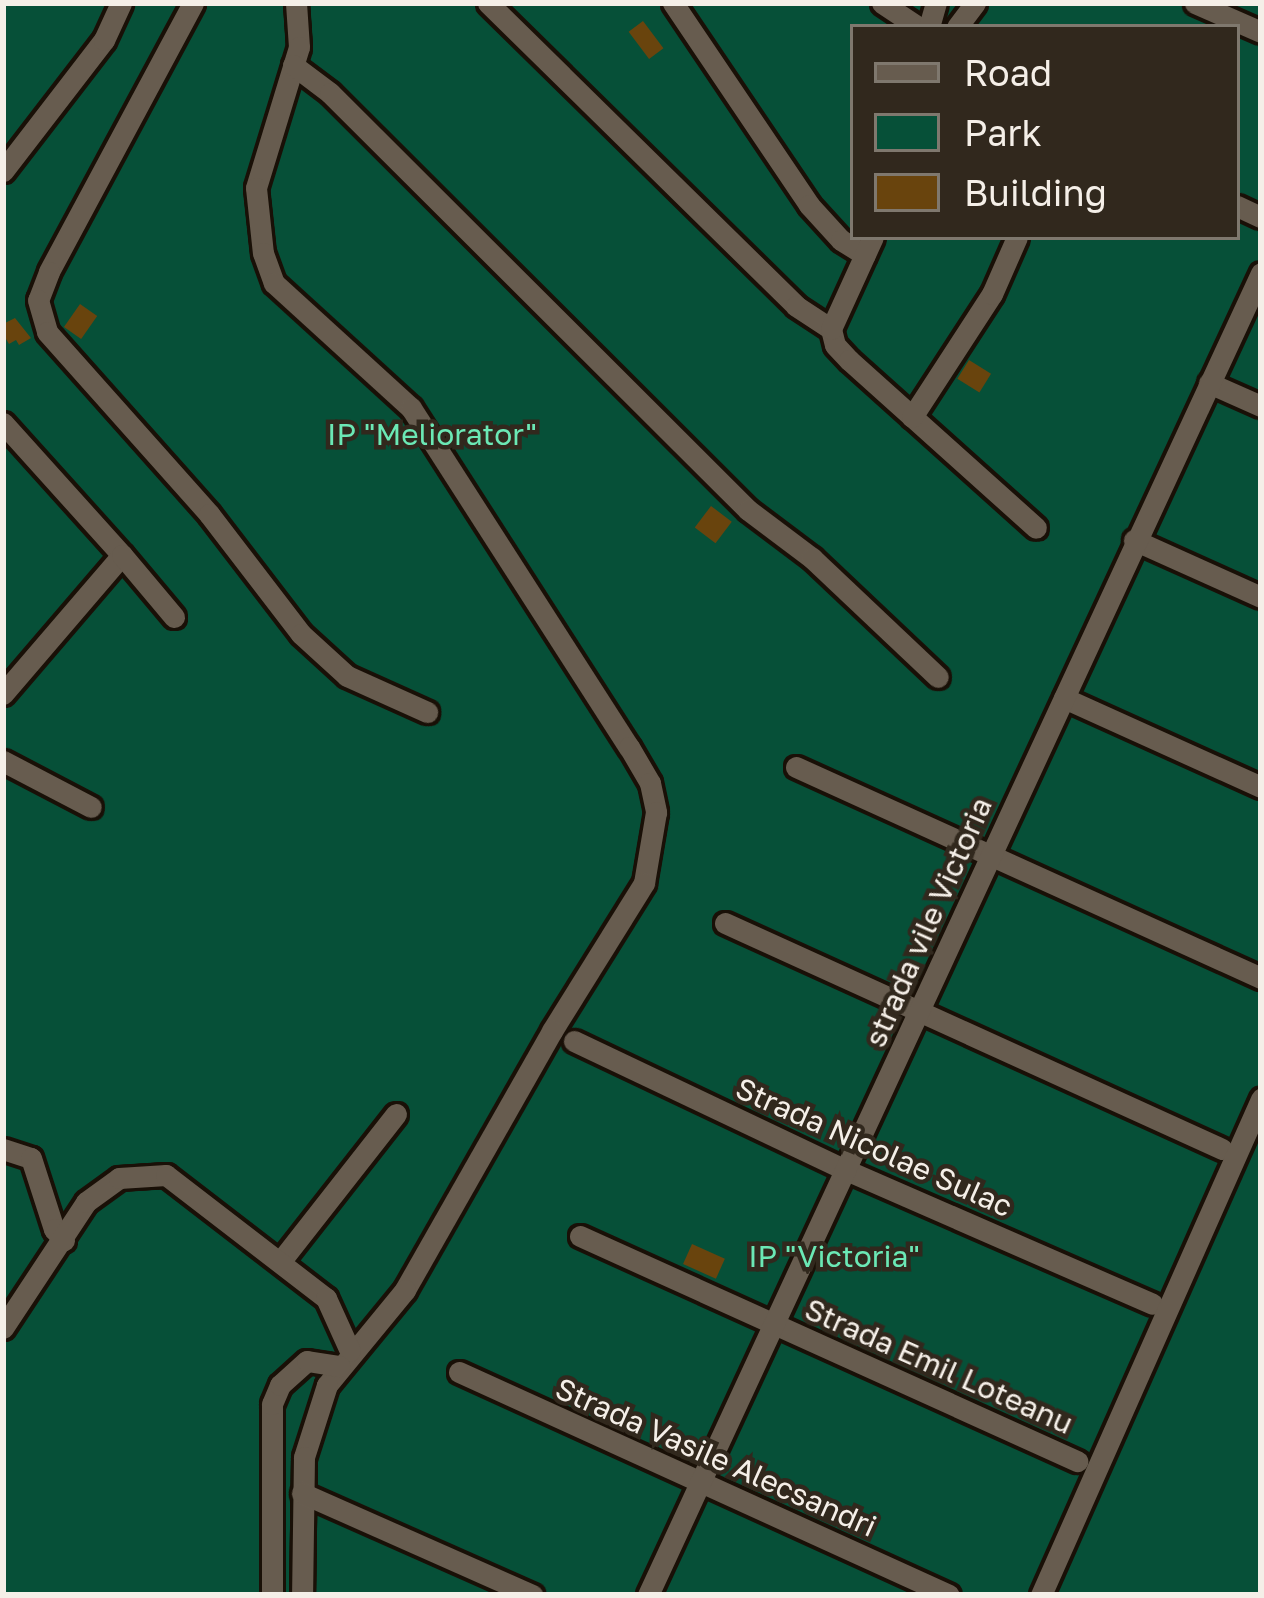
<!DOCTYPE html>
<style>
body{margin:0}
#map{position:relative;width:1264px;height:1598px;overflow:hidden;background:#31281d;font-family:"Golos Text",sans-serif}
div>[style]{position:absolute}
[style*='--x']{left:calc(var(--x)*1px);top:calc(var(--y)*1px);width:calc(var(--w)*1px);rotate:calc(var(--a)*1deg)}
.green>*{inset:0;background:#065038}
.building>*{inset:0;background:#69440d;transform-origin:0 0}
.roads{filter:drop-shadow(3px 0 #191007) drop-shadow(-3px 0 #191007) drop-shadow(0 3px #191007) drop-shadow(0 -3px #191007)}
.minor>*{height:21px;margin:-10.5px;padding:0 10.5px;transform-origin:10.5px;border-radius:10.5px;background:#675c4f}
span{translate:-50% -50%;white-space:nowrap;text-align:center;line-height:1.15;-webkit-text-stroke:9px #31281d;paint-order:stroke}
.park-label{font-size:30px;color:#6be8b5}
.street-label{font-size:30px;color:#f5efe8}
.frame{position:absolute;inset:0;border:6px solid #f5efe8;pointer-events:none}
.legend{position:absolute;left:850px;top:24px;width:390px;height:216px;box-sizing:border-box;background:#31281d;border:3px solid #7f786e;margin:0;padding:15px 21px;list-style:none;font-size:36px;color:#f5efe8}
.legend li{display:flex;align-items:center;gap:24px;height:60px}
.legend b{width:60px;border:3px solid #7f786e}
</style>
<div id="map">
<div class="green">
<i style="clip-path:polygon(evenodd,3px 3px,1261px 3px,1261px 1595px,3px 1595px,3px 3px,853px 27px,1237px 27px,1237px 237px,853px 237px,853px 27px)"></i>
</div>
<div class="building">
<i style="left:643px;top:21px;width:34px;height:18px;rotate:53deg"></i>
<i style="left:80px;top:304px;width:21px;height:28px;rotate:35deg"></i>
<i style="clip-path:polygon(15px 318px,31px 338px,19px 345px,16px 340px,9px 344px,3px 334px,3px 324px)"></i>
<i style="left:969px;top:360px;width:26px;height:22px;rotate:32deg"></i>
<i style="left:711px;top:506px;width:26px;height:27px;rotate:37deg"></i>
<i style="left:692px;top:1244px;width:36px;height:22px;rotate:24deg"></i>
</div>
<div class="roads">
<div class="minor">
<i style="--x:193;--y:3;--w:305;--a:118.2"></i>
<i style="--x:49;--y:272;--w:30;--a:111"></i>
<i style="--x:38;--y:300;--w:33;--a:74"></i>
<i style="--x:47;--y:332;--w:244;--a:48.3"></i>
<i style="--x:209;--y:514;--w:151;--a:52.5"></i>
<i style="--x:301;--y:634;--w:62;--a:42.4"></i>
<i style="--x:347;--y:676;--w:88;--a:24.2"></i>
<i style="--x:296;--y:3;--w:44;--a:86.1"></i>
<i style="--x:299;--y:47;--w:147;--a:107"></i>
<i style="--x:256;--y:188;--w:65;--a:83.9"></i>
<i style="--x:263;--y:253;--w:32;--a:70"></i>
<i style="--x:274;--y:283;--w:185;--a:42.4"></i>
<i style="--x:411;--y:408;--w:403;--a:57.3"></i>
<i style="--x:629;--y:747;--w:42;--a:59.7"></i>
<i style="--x:650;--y:783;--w:30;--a:78"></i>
<i style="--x:656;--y:812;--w:72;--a:99.6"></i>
<i style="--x:644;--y:883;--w:174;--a:121.9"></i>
<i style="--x:552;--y:1031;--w:298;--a:119.6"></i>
<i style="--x:405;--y:1290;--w:123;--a:129.4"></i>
<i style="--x:327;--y:1385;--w:76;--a:107.7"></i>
<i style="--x:304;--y:1457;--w:138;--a:90.8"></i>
<i style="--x:488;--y:3;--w:432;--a:44.5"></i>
<i style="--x:796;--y:306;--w:42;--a:33.3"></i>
<i style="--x:831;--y:329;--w:16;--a:76"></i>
<i style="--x:835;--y:345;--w:21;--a:47"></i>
<i style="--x:849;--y:360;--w:251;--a:41.9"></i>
<i style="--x:673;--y:3;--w:244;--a:56"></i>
<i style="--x:809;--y:205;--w:47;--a:47.6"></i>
<i style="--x:841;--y:240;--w:28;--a:32"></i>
<i style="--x:882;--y:3;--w:43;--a:33.7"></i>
<i style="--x:1195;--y:3;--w:72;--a:23.7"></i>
<i style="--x:929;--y:27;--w:25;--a:-74"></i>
<i style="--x:957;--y:27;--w:30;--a:-53"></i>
<i style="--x:293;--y:65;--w:46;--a:37.1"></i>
<i style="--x:330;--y:93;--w:590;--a:44.93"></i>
<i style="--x:748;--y:510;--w:80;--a:36.9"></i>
<i style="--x:812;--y:558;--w:173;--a:43.4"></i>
<i style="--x:3;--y:171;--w:165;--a:-52.4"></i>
<i style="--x:104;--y:40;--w:41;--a:-65.3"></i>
<i style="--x:1237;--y:206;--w:26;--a:25"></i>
<i style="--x:831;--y:329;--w:101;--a:-65.5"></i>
<i style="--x:1209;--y:383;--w:57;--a:23.9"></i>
<i style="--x:912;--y:417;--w:147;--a:-57"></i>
<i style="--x:992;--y:294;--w:62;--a:-66.3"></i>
<i style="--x:3;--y:423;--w:178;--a:48"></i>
<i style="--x:122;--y:555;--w:183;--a:130.6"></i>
<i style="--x:1134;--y:540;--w:139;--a:24.2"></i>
<i style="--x:122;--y:555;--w:81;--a:50"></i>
<i style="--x:1064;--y:698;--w:216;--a:24.3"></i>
<i style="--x:3;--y:761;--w:99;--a:27.6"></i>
<i style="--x:796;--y:767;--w:511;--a:24.41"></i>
<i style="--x:725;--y:923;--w:546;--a:24.45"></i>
<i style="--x:574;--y:1041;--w:301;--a:25.4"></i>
<i style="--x:846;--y:1170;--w:334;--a:23.6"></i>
<i style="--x:3;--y:1149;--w:29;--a:18"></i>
<i style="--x:31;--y:1158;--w:75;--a:72.1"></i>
<i style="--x:54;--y:1229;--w:15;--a:48"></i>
<i style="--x:580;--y:1236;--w:546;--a:24.36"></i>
<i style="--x:280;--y:1262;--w:188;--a:-51.9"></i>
<i style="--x:3;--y:1328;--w:151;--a:-56.6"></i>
<i style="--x:86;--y:1202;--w:41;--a:-36"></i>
<i style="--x:119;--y:1178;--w:47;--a:-3.7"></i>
<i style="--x:166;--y:1175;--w:202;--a:37.6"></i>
<i style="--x:326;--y:1298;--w:58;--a:65.6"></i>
<i style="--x:459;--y:1372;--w:538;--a:24.47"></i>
<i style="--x:302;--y:1493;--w:252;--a:23.9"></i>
<i style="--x:272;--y:1595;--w:191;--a:-90"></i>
<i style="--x:272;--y:1404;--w:21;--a:-67"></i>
<i style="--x:280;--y:1385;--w:36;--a:-42"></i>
<i style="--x:307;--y:1361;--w:33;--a:9"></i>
<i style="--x:648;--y:1595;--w:1457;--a:-65.12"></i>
<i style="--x:1041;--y:1595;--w:543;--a:-66.08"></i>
</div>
</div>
<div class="park-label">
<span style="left:432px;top:434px">IP "Meliorator"</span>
<span style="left:834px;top:1256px">IP "Victoria"</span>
</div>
<div class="street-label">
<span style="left:928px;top:922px;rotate:-66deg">strada vile Victoria</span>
<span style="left:874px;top:1147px;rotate:24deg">Strada Nicolae Sulac</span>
<span style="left:939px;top:1366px;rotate:24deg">Strada Emil Loteanu</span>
<span style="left:716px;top:1457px;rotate:24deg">Strada Vasile Alecsandri</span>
</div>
<div class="frame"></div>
<ul class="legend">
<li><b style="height:15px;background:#675c4f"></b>Road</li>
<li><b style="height:33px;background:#065038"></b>Park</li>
<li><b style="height:33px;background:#69440d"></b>Building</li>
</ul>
</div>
